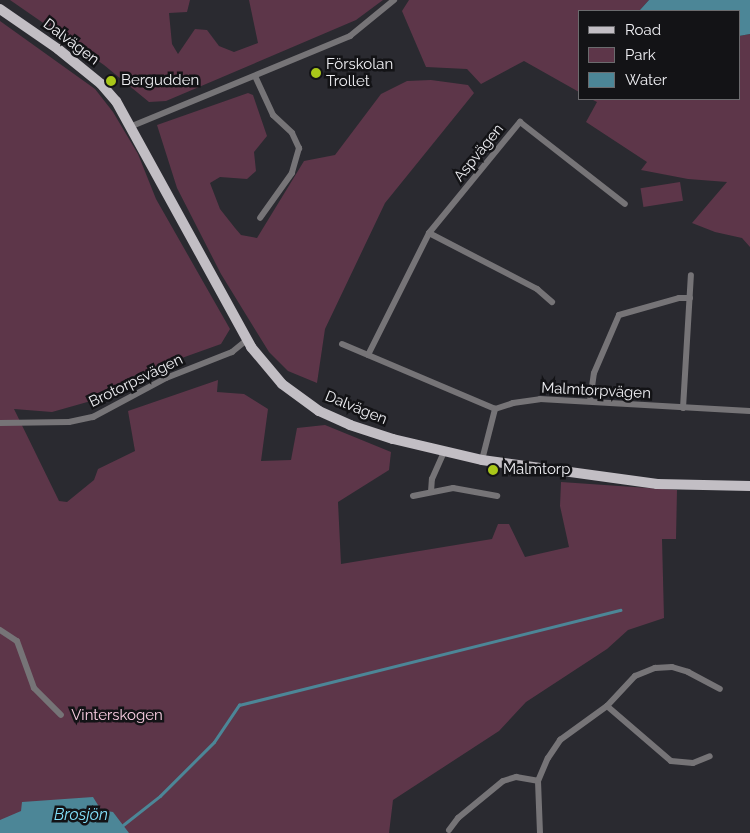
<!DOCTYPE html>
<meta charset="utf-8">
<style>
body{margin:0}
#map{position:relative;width:750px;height:833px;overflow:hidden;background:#2a2a30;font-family:Raleway,sans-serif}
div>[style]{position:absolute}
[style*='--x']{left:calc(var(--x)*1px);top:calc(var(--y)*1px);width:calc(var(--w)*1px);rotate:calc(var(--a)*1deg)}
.green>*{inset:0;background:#5d3649;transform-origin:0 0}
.water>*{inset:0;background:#4c8697}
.stream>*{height:2.5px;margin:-1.25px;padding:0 1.25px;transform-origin:1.25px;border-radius:1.25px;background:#4c8697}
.street>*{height:6px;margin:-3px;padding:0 3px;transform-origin:3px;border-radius:3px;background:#767477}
.primary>*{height:10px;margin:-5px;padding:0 5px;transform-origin:5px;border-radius:5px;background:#c2bec4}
.dots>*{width:14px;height:14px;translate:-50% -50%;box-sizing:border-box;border:2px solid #131316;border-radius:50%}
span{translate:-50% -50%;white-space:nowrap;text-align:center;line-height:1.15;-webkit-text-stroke:5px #131316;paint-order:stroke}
.street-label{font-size:15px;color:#efeff3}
.poi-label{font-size:15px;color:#efeff3}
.left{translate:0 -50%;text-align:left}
.park-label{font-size:15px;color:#facde2}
.water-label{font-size:16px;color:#84e1fb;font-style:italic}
.legend{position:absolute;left:578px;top:10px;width:162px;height:90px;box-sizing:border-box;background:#131316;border:1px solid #6b6b6e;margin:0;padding:6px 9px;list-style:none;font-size:15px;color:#efeff3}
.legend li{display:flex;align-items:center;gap:10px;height:25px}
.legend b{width:25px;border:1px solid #6b6b6e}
</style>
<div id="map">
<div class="green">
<i style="clip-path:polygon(10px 0,190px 0,187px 12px,169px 13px,172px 44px,178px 54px,195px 29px,207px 30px,219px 46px,234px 52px,258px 43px,249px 0,383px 0,356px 20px,166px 101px,149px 102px,104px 65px)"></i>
<i style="clip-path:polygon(409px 0,649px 0,639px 11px,579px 11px,579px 92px,524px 61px,481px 84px,467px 69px,426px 67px,402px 11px)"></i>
<i style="clip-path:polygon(0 21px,95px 89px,113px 112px,138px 154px,156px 199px,230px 329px,221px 344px,137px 374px,98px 399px,52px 412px,14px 409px,59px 501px,67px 502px,94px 480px,98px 469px,135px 451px,128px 411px,218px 380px,217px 392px,244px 394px,268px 409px,261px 461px,291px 460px,297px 428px,325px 425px,391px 452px,389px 470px,338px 502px,341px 564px,492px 539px,498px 524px,509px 524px,525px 557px,569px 547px,560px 506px,561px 482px,677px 490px,676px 539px,662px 539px,664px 618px,628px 630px,607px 649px,526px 702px,499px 731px,393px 800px,389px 833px,0 833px)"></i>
<i style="clip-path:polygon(750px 34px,750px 247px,742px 238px,715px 232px,692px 223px,727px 182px,688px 179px,641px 170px,647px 162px,586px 122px,597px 102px,591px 99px,739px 99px,739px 36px)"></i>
<i style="clip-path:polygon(431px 80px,468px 85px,474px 93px,385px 203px,325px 329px,317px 383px,288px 371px,269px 352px,221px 274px,177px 188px,157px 125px,248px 93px,253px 95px,267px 136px,254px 152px,256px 171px,247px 179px,220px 177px,210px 183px,220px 209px,235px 228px,241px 235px,257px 238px,304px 161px,335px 155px,381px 94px,407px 81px)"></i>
<i style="left:680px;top:182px;width:19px;height:40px;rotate:81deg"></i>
</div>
<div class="water">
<i style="clip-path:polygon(649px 0,750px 0,750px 34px,739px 36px,739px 11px,639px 11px)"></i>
<i style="clip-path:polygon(93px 797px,101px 810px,113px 812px,129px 833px,0 833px,0 820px,21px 811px,22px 802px)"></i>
</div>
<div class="stream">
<i style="--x:123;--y:825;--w:47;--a:-38.1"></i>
<i style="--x:160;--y:796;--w:76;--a:-45"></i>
<i style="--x:214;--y:742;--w:45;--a:-56"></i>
<i style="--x:239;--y:705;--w:393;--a:-14"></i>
</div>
<div class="street">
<i style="--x:255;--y:76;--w:43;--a:65.2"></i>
<i style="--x:273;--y:115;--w:26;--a:43"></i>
<i style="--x:292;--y:133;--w:17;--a:65"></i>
<i style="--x:299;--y:148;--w:26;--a:106"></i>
<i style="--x:292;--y:173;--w:55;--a:125.4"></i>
<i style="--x:132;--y:126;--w:236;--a:-22.4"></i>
<i style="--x:350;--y:36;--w:57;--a:-39.3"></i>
<i style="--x:429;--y:233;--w:122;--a:27.4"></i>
<i style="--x:537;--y:289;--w:20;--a:41"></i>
<i style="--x:342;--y:344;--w:166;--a:23"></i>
<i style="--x:368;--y:355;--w:136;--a:-63.4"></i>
<i style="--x:429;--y:233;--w:144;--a:-50.7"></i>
<i style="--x:520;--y:122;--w:133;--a:38"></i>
<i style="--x:590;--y:401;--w:28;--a:-82"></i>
<i style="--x:594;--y:373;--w:63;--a:-66.7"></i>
<i style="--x:619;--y:315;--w:62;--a:-15.8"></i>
<i style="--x:679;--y:298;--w:11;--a:0"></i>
<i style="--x:683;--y:408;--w:133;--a:-86.6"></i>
<i style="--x:0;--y:423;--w:69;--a:-0.8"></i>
<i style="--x:69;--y:422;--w:25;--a:-12"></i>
<i style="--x:93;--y:417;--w:83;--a:-28.1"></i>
<i style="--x:166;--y:378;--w:71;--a:-21.5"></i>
<i style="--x:232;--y:352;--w:19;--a:-39"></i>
<i style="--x:482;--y:460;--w:53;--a:-75.7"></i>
<i style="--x:495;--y:409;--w:19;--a:-18"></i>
<i style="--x:513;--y:403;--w:27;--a:-8"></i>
<i style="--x:540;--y:399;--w:210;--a:3.3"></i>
<i style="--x:431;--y:492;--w:13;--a:-86"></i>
<i style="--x:432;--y:479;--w:30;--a:-66"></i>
<i style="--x:413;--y:496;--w:41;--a:-11.3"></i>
<i style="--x:453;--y:488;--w:45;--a:10.3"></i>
<i style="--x:0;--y:630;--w:20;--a:33"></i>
<i style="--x:17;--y:641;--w:50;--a:70.1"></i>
<i style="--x:34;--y:688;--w:38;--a:45"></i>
<i style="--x:607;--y:706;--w:84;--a:40.7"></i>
<i style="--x:671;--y:761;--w:22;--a:5"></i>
<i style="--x:693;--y:763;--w:18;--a:-22"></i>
<i style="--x:449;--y:830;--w:15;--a:-53"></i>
<i style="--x:458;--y:818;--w:58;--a:-39.4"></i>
<i style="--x:503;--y:781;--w:14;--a:-17"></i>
<i style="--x:516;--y:777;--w:22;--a:10"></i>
<i style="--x:540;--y:833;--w:52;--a:-92.2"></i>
<i style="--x:538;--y:781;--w:25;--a:-67"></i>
<i style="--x:548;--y:758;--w:22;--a:-56"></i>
<i style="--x:560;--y:740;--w:58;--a:-35.9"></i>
<i style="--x:607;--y:706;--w:41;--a:-47"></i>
<i style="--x:635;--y:676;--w:22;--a:-22"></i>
<i style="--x:655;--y:668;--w:17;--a:-3"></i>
<i style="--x:672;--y:667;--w:17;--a:17"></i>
<i style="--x:688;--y:672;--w:36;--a:28"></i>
</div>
<div class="primary">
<i style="--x:0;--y:9;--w:70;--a:34.6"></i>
<i style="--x:58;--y:49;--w:55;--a:39.1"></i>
<i style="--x:101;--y:84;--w:23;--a:49"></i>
<i style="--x:116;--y:101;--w:281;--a:61.2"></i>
<i style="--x:251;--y:347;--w:48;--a:50"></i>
<i style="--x:282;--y:384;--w:46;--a:36.1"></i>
<i style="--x:319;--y:411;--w:34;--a:24"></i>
<i style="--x:350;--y:425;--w:45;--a:18"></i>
<i style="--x:393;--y:439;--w:91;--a:13.3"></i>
<i style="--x:482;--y:460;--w:177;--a:7.8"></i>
<i style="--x:657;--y:484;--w:93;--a:1.2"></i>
</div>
<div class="dots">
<i style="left:316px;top:73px;background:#a9c719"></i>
<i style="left:111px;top:81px;background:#a9c719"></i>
<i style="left:493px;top:470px;background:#a9c719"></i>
</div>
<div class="street-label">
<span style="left:71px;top:42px;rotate:37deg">Dalvägen</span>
<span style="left:479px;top:153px;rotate:-51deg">Aspvägen</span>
<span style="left:136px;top:381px;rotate:-26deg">Brotorpsvägen</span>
<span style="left:596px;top:391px;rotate:3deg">Malmtorpvägen</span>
<span style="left:356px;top:408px;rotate:22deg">Dalvägen</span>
</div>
<div class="poi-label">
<span class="left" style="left:326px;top:73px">Förskolan<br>Trollet</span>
<span class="left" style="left:121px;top:81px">Bergudden</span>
<span class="left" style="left:503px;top:470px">Malmtorp</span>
</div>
<div class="park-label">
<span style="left:117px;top:716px">Vinterskogen</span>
</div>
<div class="water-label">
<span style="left:81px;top:815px">Brosjön</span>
</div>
<ul class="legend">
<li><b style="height:6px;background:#c2bec4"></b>Road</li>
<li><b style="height:14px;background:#5d3649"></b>Park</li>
<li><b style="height:14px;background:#4c8697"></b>Water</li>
</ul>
</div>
